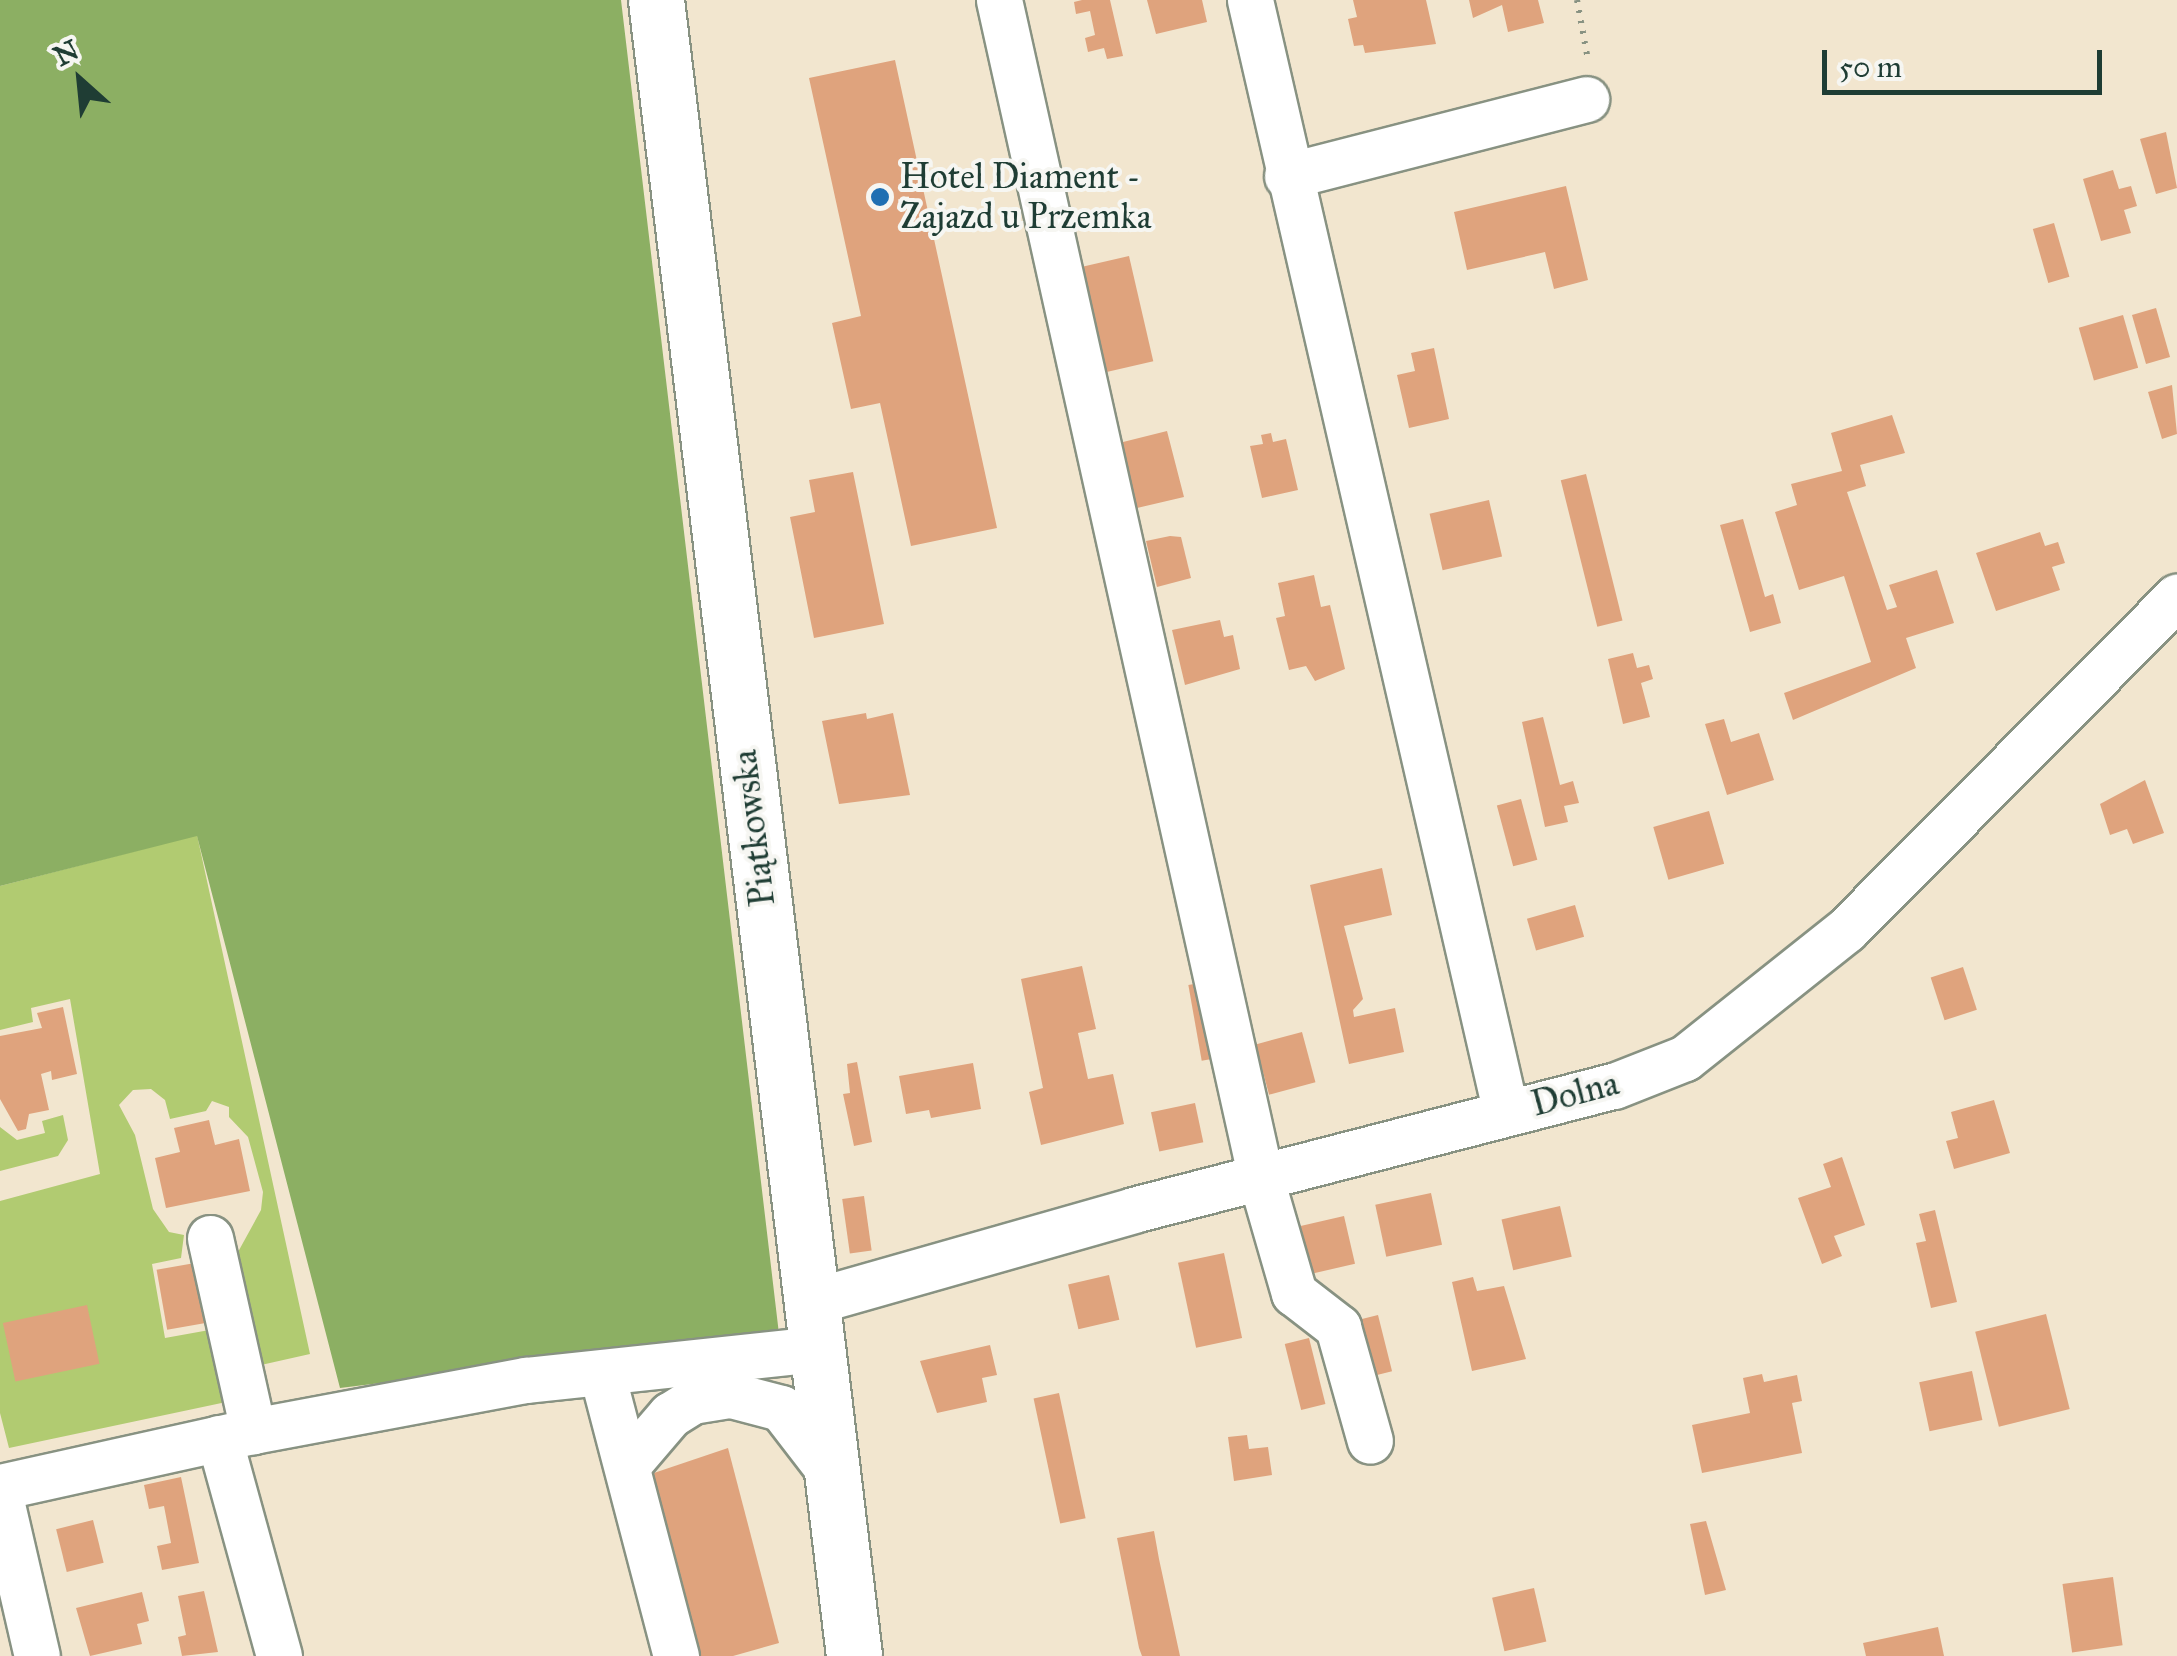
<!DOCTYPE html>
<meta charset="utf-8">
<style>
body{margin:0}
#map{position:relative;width:2177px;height:1656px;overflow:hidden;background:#f2e6cf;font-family:"IM FELL Great Primer",serif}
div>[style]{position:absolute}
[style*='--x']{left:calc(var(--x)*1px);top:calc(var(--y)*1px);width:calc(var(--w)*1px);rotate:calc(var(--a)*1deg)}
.green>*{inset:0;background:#b1cb71}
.forest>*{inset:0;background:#8caf63}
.building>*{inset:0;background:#dfa37d;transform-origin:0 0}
.path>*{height:6px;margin-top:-3px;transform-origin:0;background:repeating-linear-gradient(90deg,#889282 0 2.5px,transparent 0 10.5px)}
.roads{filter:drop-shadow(2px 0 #889282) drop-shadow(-2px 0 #889282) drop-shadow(0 2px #889282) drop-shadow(0 -2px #889282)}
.minor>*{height:45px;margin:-22.5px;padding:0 22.5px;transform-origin:22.5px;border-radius:22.5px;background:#fff}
.major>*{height:55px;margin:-27.5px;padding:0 27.5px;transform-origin:27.5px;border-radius:27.5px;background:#fff}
.dots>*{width:28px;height:28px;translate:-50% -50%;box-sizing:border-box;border:5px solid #f6f6f2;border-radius:50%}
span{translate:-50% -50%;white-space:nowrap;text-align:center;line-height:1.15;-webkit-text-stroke:8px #f6f6f2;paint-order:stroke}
.poi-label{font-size:35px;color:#1f3d34}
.left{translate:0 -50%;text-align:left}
.street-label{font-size:35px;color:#1f3d34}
.north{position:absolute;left:30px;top:30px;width:100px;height:100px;-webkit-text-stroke:8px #f6f6f2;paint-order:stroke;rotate:333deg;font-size:28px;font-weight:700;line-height:40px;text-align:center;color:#1f3d34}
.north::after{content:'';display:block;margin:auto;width:35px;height:45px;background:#1f3d34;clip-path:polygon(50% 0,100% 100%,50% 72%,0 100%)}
.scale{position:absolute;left:1822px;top:50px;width:280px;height:45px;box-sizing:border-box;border:5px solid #1f3d34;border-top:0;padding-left:12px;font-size:30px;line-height:35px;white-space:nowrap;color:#1f3d34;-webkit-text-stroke:8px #f6f6f2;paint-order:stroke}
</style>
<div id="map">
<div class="green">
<i style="clip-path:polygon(197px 835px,310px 1354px,261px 1365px,238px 1252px,261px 1210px,263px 1192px,248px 1137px,229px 1117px,229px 1107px,212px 1101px,206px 1111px,170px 1119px,165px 1100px,151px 1089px,133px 1090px,119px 1105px,135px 1135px,153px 1209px,169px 1232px,184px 1235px,181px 1258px,152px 1264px,165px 1338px,215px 1329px,231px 1401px,9px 1448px,0 1413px,0 1201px,100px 1174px,70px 999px,31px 1008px,33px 1022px,0 1030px,0 886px)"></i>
<i style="clip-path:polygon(63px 1115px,68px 1140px,58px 1156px,0 1171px,0 1127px,17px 1140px,45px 1133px,42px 1121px)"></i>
</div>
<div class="forest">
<i style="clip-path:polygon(0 0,621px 0,779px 1334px,340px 1388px,197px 836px,0 886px)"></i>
</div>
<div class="building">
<i style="clip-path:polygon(1082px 0,1110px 0,1123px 56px,1107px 59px,1104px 48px,1088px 52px,1085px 38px,1095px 35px,1090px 11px,1076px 14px,1074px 2px)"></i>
<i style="clip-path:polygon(1147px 0,1202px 0,1207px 22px,1156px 34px)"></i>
<i style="clip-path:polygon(1353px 0,1426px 0,1436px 44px,1365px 53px,1363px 45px,1354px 46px,1348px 19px,1357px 17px)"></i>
<i style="clip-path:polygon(1469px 0,1538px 0,1544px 23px,1508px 32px,1502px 5px,1473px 18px)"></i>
<i style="clip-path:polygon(895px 60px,997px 528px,911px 546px,880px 403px,851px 409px,832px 323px,861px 316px,809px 78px)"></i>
<i style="clip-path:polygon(2166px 132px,2177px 188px,2156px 194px,2140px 139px)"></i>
<i style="clip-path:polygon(2113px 170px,2119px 189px,2131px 186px,2137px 206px,2124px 210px,2131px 233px,2101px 241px,2083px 179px)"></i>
<i style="clip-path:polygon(1566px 186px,1588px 280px,1554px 289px,1545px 252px,1467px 270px,1454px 212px)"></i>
<i style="left:2054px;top:223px;width:56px;height:22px;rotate:74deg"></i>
<i style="left:1129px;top:256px;width:108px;height:49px;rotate:77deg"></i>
<i style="left:2156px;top:308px;width:51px;height:25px;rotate:74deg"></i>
<i style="left:2123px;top:315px;width:55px;height:46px;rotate:74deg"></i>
<i style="clip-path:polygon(1434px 348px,1449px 419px,1409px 428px,1397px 375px,1415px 371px,1411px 353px)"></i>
<i style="clip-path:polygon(2172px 385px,2177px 434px,2162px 439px,2148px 392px)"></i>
<i style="clip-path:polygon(1892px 415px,1905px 453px,1860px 465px,1866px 486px,1847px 492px,1887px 610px,1897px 607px,1889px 585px,1937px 570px,1954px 623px,1906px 638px,1916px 668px,1793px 720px,1784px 693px,1871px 662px,1844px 576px,1799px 590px,1775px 512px,1797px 505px,1791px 484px,1842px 471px,1831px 433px)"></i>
<i style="clip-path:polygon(1167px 431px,1184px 497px,1137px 508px,1133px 492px,1122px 494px,1119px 443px)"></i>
<i style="clip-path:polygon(1271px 433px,1273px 442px,1286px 439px,1298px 490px,1262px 498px,1250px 446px,1263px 444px,1261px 435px)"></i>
<i style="clip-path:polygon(853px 472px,884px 624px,814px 638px,790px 517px,815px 512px,809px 480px)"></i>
<i style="left:1586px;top:474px;width:151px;height:26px;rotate:76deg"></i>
<i style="left:1489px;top:500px;width:58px;height:61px;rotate:77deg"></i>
<i style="clip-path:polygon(1743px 519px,1765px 597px,1773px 594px,1781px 623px,1750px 632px,1720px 525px)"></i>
<i style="clip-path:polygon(2040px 532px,2045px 546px,2058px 542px,2065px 563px,2052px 567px,2060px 590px,1996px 611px,1976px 553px)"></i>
<i style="clip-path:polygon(1170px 536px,1181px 537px,1191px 578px,1157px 587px,1146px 541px)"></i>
<i style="clip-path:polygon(1314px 575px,1321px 607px,1330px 605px,1345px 669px,1315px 681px,1306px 666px,1289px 670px,1276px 618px,1285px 616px,1278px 583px)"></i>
<i style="clip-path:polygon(1220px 620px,1224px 637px,1233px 635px,1240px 669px,1185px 685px,1172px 630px)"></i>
<i style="clip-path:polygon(1633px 653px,1637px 668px,1649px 665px,1653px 679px,1641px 683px,1650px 717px,1623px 724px,1608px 659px)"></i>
<i style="clip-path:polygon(866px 713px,867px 719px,893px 713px,910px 795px,839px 804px,822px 721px)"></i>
<i style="clip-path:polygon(1543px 717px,1560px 785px,1573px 781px,1579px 803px,1564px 806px,1568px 822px,1545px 827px,1522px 722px)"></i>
<i style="clip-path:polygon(1724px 719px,1731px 742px,1759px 733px,1774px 780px,1727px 795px,1705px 724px)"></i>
<i style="clip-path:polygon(2145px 780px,2164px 833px,2133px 844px,2127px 829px,2110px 835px,2100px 804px)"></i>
<i style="left:1521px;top:799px;width:63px;height:25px;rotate:75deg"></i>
<i style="left:1709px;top:811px;width:55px;height:58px;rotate:74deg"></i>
<i style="clip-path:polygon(1382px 868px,1392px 915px,1344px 926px,1363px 999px,1353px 1010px,1354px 1017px,1395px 1008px,1404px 1052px,1349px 1064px,1310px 885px)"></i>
<i style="left:1575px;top:905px;width:33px;height:50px;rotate:74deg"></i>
<i style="clip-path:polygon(1082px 966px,1096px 1029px,1078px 1033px,1088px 1079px,1113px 1074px,1124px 1124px,1041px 1145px,1029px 1092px,1043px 1088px,1021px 979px)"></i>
<i style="left:1963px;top:967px;width:45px;height:34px;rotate:72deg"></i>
<i style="left:1211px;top:981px;width:77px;height:23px;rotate:80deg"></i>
<i style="clip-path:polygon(63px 1007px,77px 1074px,52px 1080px,51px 1071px,41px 1074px,49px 1110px,29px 1114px,26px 1129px,18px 1131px,0 1099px,0 1036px,42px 1028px,37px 1013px)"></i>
<i style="left:1302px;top:1032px;width:52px;height:48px;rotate:75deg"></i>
<i style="clip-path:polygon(857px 1062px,872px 1142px,854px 1146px,843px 1094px,850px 1093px,847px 1064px)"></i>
<i style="clip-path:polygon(973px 1063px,981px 1109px,931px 1118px,929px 1110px,906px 1114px,899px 1076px)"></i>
<i style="clip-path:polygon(1994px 1100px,2010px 1153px,1954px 1169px,1946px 1141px,1958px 1138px,1951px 1112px)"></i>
<i style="left:1195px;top:1103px;width:40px;height:45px;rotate:78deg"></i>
<i style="clip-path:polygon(209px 1120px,215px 1145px,239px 1139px,250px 1191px,166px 1208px,155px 1158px,180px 1152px,174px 1128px)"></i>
<i style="clip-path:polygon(1842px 1157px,1865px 1225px,1834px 1236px,1842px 1256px,1822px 1264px,1798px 1198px,1831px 1187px,1823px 1164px)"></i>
<i style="left:1431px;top:1193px;width:53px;height:57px;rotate:78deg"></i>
<i style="left:864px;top:1196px;width:55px;height:22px;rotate:82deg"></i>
<i style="left:1560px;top:1206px;width:52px;height:60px;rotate:77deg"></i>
<i style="clip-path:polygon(1935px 1210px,1957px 1302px,1931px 1308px,1916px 1243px,1926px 1241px,1919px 1214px)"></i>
<i style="left:1344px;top:1216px;width:49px;height:59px;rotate:77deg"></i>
<i style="left:1224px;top:1253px;width:87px;height:47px;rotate:78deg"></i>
<i style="left:195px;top:1263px;width:61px;height:39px;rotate:80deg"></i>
<i style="left:1109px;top:1275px;width:46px;height:42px;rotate:77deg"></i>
<i style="clip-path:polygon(1473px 1277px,1477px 1291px,1504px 1286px,1526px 1359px,1472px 1371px,1452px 1282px)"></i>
<i style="left:87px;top:1305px;width:60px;height:86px;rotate:78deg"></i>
<i style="left:2046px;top:1314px;width:98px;height:73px;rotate:76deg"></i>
<i style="left:1378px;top:1315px;width:58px;height:29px;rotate:76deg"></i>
<i style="left:1309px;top:1338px;width:68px;height:25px;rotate:76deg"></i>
<i style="clip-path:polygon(990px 1345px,997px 1375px,982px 1378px,987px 1402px,937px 1413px,920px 1361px)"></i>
<i style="left:1972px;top:1371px;width:50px;height:54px;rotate:78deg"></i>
<i style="clip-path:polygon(1762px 1374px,1764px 1382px,1797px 1375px,1802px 1401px,1792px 1403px,1802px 1453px,1702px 1473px,1692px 1425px,1750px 1413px,1743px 1378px)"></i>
<i style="left:1059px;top:1393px;width:128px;height:26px;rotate:78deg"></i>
<i style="clip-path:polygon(1247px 1435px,1249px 1449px,1268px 1447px,1272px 1475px,1234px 1481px,1228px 1437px)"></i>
<i style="clip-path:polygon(728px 1448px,779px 1643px,733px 1656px,701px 1656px,645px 1476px)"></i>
<i style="clip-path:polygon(181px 1477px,199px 1563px,162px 1570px,157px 1546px,171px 1543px,164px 1506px,149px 1509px,144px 1485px)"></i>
<i style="left:93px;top:1520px;width:44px;height:38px;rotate:76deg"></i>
<i style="clip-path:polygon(1706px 1521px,1726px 1590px,1705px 1595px,1690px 1524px)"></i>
<i style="clip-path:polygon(1154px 1531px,1159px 1559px,1180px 1656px,1142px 1656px,1139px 1648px,1117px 1538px)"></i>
<i style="left:2113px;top:1577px;width:69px;height:51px;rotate:82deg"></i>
<i style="left:1534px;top:1588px;width:55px;height:43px;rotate:77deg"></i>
<i style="clip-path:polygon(204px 1591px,218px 1652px,182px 1656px,178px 1637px,186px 1635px,178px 1596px)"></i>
<i style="clip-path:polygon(142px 1592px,149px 1621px,137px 1624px,142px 1644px,90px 1656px,76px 1608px)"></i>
<i style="clip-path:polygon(1938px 1627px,1944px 1656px,1866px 1656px,1863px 1643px)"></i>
</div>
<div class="path">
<i style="--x:1577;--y:0;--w:61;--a:79.6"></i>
</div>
<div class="roads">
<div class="minor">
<i style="--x:999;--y:0;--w:1208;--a:77.47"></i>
<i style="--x:1261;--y:1179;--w:119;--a:73.9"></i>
<i style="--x:1294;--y:1293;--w:56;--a:37.7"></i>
<i style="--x:1338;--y:1327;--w:118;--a:74.3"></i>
<i style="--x:1250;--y:0;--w:1142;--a:77.05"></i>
<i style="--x:1287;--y:176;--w:309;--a:-14.4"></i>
<i style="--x:210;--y:1238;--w:198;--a:77.4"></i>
<i style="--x:811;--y:1302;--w:335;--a:-15.9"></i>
<i style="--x:1133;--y:1210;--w:497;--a:-14.5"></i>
<i style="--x:1614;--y:1086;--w:76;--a:-21.5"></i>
<i style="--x:1685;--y:1058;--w:206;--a:-38.5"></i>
<i style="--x:1846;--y:930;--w:470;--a:-45.2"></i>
<i style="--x:602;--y:1374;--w:292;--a:75.3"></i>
<i style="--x:219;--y:1438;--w:226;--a:74.6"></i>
<i style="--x:628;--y:1464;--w:65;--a:-49.4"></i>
<i style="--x:670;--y:1415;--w:26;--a:-32"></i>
<i style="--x:692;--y:1401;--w:39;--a:-9"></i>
<i style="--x:731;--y:1395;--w:52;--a:14.6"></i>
<i style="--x:781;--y:1408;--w:82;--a:52.4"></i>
<i style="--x:0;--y:1487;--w:259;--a:-12.5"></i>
<i style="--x:253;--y:1431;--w:278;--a:-10.6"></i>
<i style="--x:526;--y:1380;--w:292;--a:-6.1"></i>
<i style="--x:0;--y:1496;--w:164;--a:77"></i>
</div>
<div class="major">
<i style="--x:656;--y:0;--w:1668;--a:83.18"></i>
</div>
</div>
<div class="dots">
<i style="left:880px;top:197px;background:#1f6fb2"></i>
</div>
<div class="poi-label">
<span class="left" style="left:900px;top:197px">Hotel Diament -<br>Zajazd u Przemka</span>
</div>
<div class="street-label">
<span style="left:754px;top:828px;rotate:-97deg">Piątkowska</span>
<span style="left:1575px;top:1094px;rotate:-15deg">Dolna</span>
</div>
<div class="north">N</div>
<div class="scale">50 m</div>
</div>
